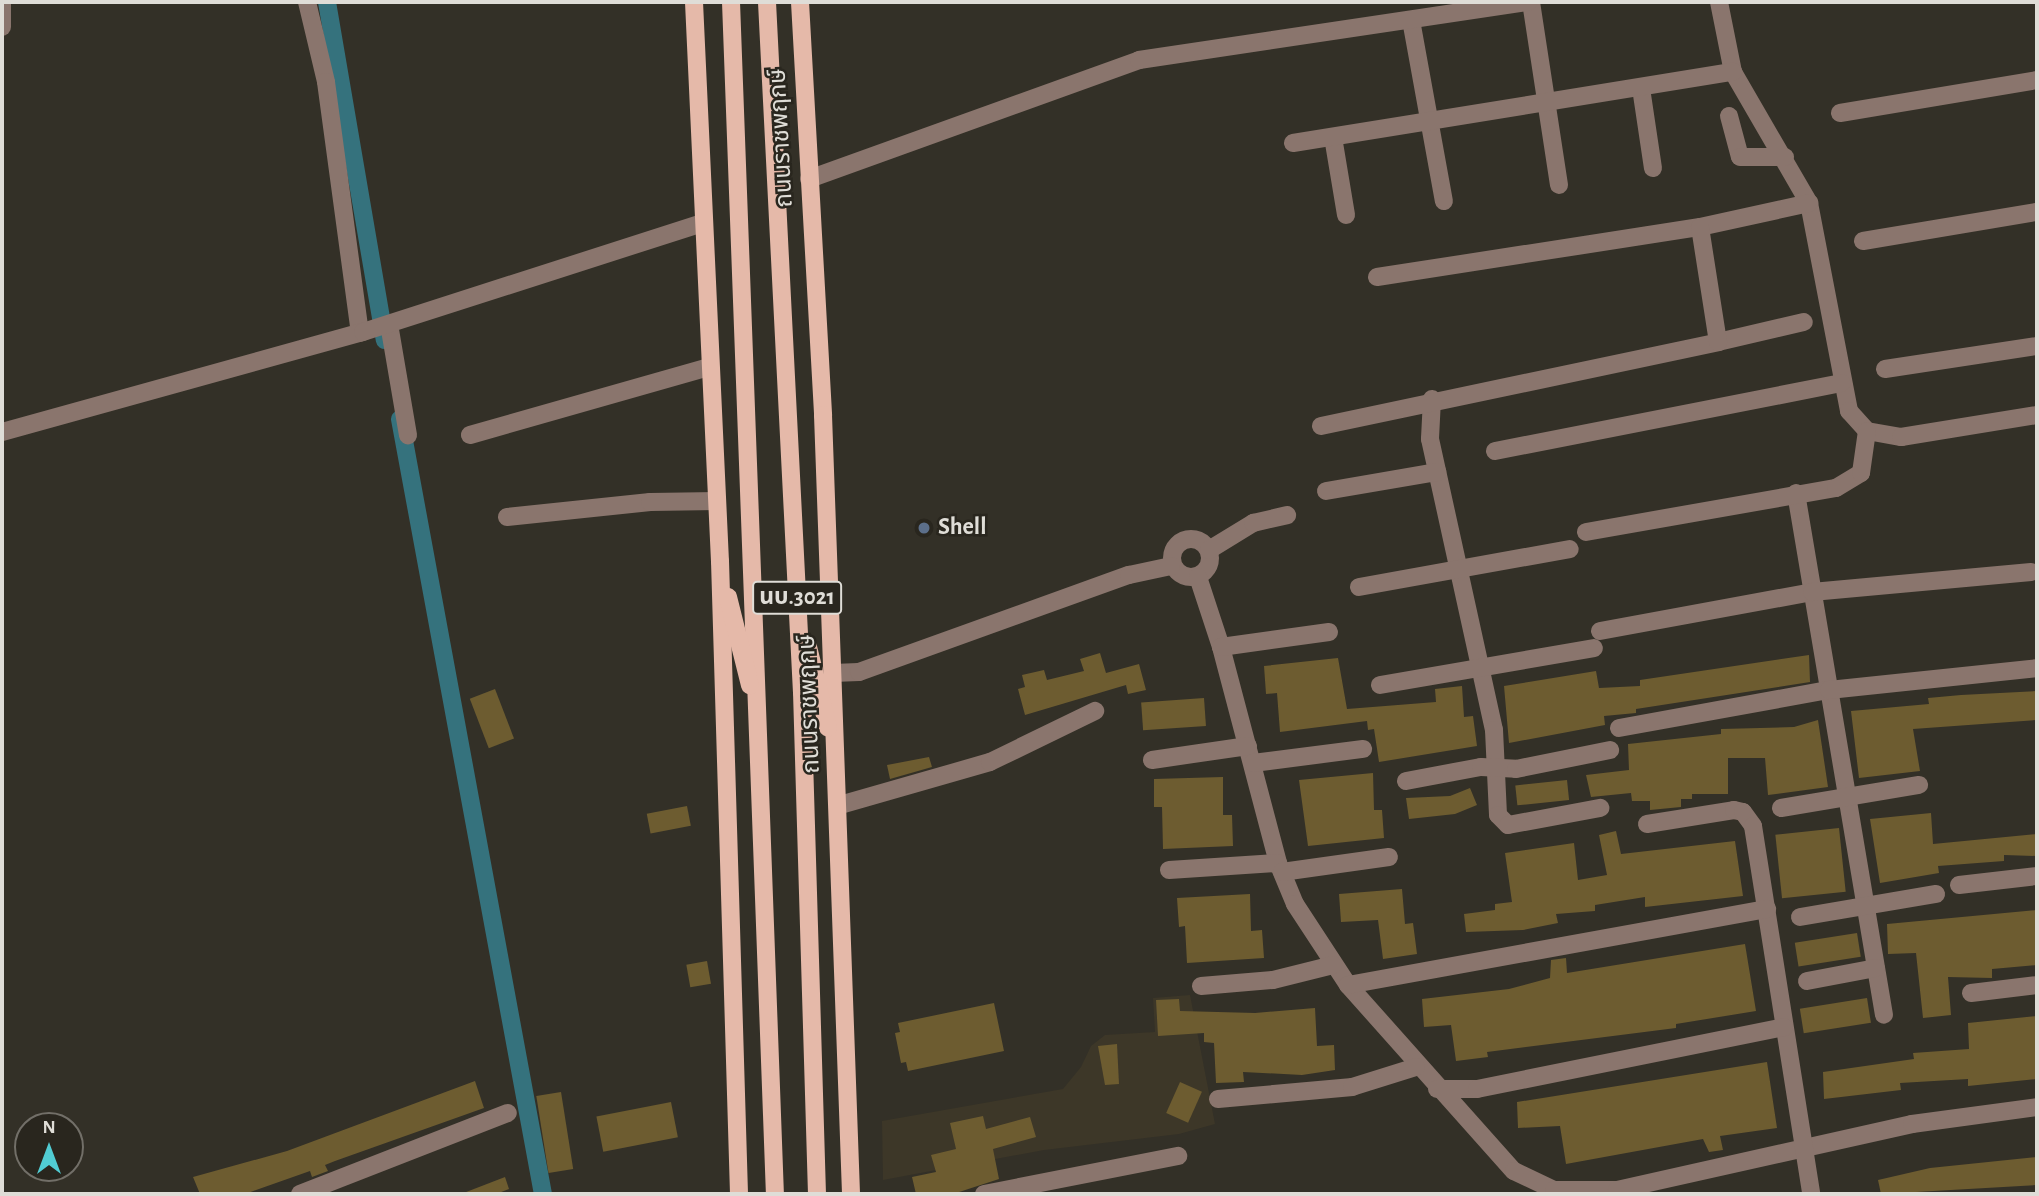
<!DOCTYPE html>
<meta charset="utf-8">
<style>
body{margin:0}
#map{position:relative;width:2039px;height:1196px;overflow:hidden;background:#333027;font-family:"Alegreya Sans","Noto Sans Thai",sans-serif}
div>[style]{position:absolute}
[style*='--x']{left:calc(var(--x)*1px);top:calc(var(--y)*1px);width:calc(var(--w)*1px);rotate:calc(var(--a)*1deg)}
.built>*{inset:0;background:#3d3728}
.canal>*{height:18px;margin:-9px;padding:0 9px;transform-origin:9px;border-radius:9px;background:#35727d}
.building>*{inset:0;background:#6d5c30;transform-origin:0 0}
.minor>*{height:18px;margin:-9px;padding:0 9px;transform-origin:9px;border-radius:9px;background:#8a756d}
.minor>.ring{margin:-9px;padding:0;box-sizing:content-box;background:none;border:18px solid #8a756d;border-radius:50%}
.major>*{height:18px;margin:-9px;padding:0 9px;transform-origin:9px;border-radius:9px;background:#e5b9a9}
.dots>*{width:19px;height:19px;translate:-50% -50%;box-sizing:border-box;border:4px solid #29261e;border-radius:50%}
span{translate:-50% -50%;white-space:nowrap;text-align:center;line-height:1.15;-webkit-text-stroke:5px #29261e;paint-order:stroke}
.shield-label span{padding:2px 5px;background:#29261e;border:2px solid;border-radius:5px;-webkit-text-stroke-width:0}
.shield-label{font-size:23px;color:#dfddd7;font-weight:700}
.street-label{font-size:24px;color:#dfddd7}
.poi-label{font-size:24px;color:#dfddd7;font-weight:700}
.left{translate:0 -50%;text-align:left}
.frame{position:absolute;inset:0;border:4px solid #dfddd7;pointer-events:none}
.north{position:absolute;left:14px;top:1112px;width:70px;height:70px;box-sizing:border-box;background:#29261e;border:2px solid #726f68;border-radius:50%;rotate:0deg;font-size:19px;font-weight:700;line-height:28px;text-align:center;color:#dfddd7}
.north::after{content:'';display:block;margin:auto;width:24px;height:32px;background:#51ccd3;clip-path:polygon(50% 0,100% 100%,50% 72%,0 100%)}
</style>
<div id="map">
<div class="built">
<i style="clip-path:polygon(1190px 995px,1215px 1124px,1179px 1134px,1044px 1150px,883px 1180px,882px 1121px,1063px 1089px,1081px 1067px,1091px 1046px,1105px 1035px,1155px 1032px,1153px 998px)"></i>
</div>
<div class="canal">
<i style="--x:327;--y:2;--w:343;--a:80.3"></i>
<i style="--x:400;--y:419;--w:788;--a:79.55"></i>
</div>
<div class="building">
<i style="clip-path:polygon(1100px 653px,1106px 673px,1139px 664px,1146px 690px,1128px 694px,1126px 685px,1025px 715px,1018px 689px,1025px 687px,1022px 675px,1044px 670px,1047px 680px,1084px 671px,1080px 659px)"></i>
<i style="clip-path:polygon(1809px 655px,1810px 682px,1636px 709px,1636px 713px,1604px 716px,1605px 725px,1509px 743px,1504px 686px,1596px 671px,1599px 688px,1640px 686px,1640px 680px)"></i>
<i style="clip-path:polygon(1338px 658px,1347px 709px,1436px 702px,1435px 689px,1462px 686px,1464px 717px,1473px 716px,1477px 746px,1379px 762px,1374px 729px,1368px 730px,1367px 721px,1280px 732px,1277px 693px,1266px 694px,1264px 666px)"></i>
<i style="left:495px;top:689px;width:53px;height:27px;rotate:69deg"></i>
<i style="clip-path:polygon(2037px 691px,2037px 720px,1913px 729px,1920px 771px,1859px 778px,1851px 711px,1929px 704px,1928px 698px,1961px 695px)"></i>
<i style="left:1204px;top:698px;width:28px;height:63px;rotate:86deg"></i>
<i style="clip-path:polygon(1818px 720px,1828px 787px,1768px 795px,1765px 758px,1728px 758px,1728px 794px,1692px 794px,1692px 799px,1681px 799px,1681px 807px,1650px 810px,1650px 801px,1632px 801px,1631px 793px,1591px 797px,1586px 775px,1629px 770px,1628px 744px,1721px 734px,1721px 729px,1794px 727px)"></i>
<i style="clip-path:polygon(929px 757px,932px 767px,890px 779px,887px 765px)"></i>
<i style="clip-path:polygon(1373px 773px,1374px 810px,1382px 810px,1384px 838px,1308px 846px,1299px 780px)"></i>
<i style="clip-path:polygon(1223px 777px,1223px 815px,1232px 815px,1233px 846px,1163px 849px,1162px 807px,1154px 807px,1154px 779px)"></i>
<i style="left:1567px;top:780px;width:20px;height:52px;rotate:84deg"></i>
<i style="clip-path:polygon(1470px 788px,1477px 805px,1455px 814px,1409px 819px,1406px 798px,1450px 796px)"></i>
<i style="left:687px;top:806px;width:20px;height:41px;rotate:79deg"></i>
<i style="clip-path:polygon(1931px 813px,1933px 844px,2037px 834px,2037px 856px,2004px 855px,2004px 861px,1938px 866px,1939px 873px,1880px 883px,1870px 819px)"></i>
<i style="left:1839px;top:828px;width:64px;height:64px;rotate:84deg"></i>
<i style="clip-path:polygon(1616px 831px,1621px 854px,1735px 841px,1743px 896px,1645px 907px,1645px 897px,1595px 905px,1595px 911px,1556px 914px,1558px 923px,1523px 930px,1466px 932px,1464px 914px,1495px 910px,1495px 904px,1512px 902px,1505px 853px,1574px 843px,1578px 880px,1607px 875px,1599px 835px)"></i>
<i style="clip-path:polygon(1402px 889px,1405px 924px,1413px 923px,1417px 954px,1383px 959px,1378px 920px,1341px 922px,1339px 894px)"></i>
<i style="clip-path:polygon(1250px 894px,1251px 931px,1262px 930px,1264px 958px,1187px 963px,1185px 926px,1179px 927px,1177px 898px)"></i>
<i style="clip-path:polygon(2037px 910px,2037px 965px,1992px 969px,1992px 978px,1948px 977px,1951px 1015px,1923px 1018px,1916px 953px,1888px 954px,1887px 924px)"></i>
<i style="left:1857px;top:933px;width:24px;height:63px;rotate:81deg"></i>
<i style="clip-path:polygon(1745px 944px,1756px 1011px,1676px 1024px,1676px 1028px,1487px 1052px,1488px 1057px,1456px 1061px,1451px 1025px,1424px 1027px,1422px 999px,1509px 989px,1550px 978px,1551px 960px,1566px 958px,1567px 973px)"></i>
<i style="left:707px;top:961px;width:23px;height:21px;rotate:80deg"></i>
<i style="left:1867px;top:998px;width:25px;height:68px;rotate:81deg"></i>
<i style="clip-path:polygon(1179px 999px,1180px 1011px,1255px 1013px,1315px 1008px,1317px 1046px,1334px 1045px,1335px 1070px,1302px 1075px,1243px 1072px,1244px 1082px,1216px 1083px,1214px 1043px,1204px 1042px,1204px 1033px,1158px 1036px,1156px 1000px)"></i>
<i style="clip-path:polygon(994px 1003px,1004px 1051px,908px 1071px,906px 1062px,901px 1063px,895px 1033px,900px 1032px,898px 1023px)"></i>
<i style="clip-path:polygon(2037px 1016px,2037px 1079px,1968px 1086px,1968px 1079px,1900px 1083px,1901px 1090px,1824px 1099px,1823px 1072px,1914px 1059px,1913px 1053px,1969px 1049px,1968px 1023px)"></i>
<i style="clip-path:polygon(1117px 1044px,1119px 1084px,1105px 1085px,1098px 1046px)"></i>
<i style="clip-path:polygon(1767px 1062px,1777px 1128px,1720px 1136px,1723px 1150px,1709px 1152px,1703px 1139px,1566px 1164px,1560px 1126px,1518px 1128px,1517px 1102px)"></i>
<i style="clip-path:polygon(475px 1081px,484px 1108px,335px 1161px,325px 1165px,328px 1171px,312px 1177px,310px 1171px,245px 1194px,200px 1194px,193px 1177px,287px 1151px)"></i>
<i style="left:1180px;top:1082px;width:24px;height:34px;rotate:24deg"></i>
<i style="left:561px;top:1092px;width:78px;height:25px;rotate:81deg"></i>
<i style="left:671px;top:1102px;width:36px;height:76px;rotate:79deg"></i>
<i style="clip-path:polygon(983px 1116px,986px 1129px,1030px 1117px,1036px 1137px,993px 1149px,999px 1179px,953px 1194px,916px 1194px,912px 1177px,936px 1172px,931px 1155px,956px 1149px,950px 1123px)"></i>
<i style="clip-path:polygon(2037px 1157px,2037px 1185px,1881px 1194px,1878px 1180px,1930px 1168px)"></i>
<i style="clip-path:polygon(505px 1177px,509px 1189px,496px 1194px,461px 1194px)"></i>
</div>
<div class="minor">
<i style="--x:307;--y:2;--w:82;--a:76.6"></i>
<i style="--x:326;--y:82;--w:253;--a:82.3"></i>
<i style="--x:1531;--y:2;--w:185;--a:81.3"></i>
<i style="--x:1719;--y:2;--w:71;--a:78.7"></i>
<i style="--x:1733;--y:72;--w:151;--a:59.9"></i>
<i style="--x:1809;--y:203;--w:212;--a:79.1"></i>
<i style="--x:1849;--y:411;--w:27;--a:48"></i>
<i style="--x:1867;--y:431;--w:35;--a:10"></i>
<i style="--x:1901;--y:437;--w:138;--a:-9.2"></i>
<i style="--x:1411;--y:20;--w:184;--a:79.7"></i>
<i style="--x:2;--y:27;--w:25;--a:-90"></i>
<i style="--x:1641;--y:88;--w:81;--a:81.5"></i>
<i style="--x:1840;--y:113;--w:200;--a:-9.5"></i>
<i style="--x:1729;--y:116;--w:42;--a:75"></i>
<i style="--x:1740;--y:157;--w:45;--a:0"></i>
<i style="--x:1333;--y:137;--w:79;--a:80.5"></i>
<i style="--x:1293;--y:143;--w:446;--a:-9.2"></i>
<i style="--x:809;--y:179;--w:351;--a:-19.8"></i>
<i style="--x:1139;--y:60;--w:394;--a:-8.5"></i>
<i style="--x:1863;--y:241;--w:176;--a:-9.5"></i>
<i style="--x:1377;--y:277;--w:327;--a:-8.8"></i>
<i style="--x:1700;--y:227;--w:112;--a:-12.4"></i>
<i style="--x:389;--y:324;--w:113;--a:80.3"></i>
<i style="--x:1718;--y:342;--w:88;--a:-13.1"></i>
<i style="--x:1885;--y:369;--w:154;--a:-8.6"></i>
<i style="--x:1432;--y:399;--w:40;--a:92.9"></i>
<i style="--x:1430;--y:439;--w:298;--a:77.6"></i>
<i style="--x:1494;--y:730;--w:85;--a:87.3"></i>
<i style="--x:1498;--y:815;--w:14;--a:45"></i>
<i style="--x:1508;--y:825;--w:94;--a:-10.5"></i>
<i style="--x:1321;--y:426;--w:406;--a:-11.9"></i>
<i style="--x:1718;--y:342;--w:116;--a:-98.9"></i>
<i style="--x:2;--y:432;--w:375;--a:-15.5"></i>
<i style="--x:363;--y:332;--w:357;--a:-17.8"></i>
<i style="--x:470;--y:435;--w:248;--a:-15.9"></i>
<i style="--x:1495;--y:451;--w:353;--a:-11.1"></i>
<i style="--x:1326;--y:491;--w:113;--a:-9.7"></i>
<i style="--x:1796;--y:493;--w:529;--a:80.43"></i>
<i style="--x:507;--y:517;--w:144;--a:-6"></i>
<i style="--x:650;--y:502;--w:67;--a:-0.9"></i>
<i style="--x:1586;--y:532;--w:254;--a:-10"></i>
<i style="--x:1836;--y:488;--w:29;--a:-31"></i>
<i style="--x:1861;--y:473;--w:42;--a:-81.9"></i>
<i class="ring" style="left:1172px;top:539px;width:20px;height:20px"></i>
<i style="--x:1209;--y:550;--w:52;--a:-31.5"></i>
<i style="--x:1253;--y:523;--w:35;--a:-13"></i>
<i style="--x:1198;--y:577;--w:74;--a:71.8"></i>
<i style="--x:1221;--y:647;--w:223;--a:75.2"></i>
<i style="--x:1278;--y:863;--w:44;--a:67.5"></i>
<i style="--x:1295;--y:904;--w:97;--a:56.8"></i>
<i style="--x:1348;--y:985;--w:249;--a:48.3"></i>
<i style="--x:1514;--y:1171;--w:44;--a:25.4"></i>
<i style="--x:1554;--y:1190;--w:63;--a:0"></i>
<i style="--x:1617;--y:1190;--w:302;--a:-12.6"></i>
<i style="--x:1912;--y:1124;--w:126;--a:-7.7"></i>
<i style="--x:1359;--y:587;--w:214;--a:-10.2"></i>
<i style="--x:1600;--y:631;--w:216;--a:-10.4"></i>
<i style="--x:1812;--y:592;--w:220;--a:-5.2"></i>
<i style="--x:1221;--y:647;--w:109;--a:-7.9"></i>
<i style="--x:833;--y:673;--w:26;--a:-2"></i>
<i style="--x:859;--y:672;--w:287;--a:-19.8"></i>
<i style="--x:1129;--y:575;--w:43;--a:-12.1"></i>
<i style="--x:1380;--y:685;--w:217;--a:-9.8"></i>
<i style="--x:1619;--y:728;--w:213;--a:-10.3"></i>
<i style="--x:1829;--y:690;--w:209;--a:-6"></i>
<i style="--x:1152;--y:760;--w:97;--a:-8.3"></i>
<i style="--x:1253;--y:763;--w:111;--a:-7.3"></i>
<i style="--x:1406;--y:781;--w:76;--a:-10.6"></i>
<i style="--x:1481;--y:767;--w:35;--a:3"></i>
<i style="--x:1516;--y:769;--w:96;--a:-11.4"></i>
<i style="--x:840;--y:805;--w:156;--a:-16"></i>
<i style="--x:990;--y:762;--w:117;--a:-25.9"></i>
<i style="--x:1781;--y:808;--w:140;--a:-9.5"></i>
<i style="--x:1647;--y:824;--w:88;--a:-9.1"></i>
<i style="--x:1734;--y:810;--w:9;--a:13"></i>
<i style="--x:1743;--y:812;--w:17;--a:54"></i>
<i style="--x:1753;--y:826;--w:373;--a:81"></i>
<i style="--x:1169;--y:870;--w:109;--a:-3.7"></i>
<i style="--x:1282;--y:872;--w:108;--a:-8"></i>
<i style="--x:1959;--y:885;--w:79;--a:-6.6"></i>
<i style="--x:1800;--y:917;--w:138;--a:-9.6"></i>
<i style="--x:1807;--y:981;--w:70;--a:-10.7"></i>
<i style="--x:1348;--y:985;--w:426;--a:-10.3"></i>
<i style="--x:1201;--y:986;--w:72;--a:-4.8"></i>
<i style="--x:1273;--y:980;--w:62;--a:-14"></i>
<i style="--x:1971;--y:993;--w:66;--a:-6.9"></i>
<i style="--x:1437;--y:1089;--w:40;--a:0"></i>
<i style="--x:1477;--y:1089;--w:313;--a:-11.4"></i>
<i style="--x:1218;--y:1099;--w:135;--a:-5.1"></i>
<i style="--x:1352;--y:1087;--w:67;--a:-17.4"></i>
<i style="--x:300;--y:1194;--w:223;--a:-21.3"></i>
<i style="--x:984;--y:1194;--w:198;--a:-11.1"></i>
</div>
<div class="major">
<i style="--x:694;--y:2;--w:560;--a:87.34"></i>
<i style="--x:720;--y:561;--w:633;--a:88.28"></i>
<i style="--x:731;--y:2;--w:1193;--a:87.89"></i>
<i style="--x:767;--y:2;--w:691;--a:87.1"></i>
<i style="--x:802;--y:692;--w:502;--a:88.29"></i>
<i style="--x:800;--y:2;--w:414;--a:86.8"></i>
<i style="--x:823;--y:415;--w:780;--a:87.94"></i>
<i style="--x:728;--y:597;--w:91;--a:76"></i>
<i style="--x:808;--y:647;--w:83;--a:76.1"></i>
</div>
<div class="dots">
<i style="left:924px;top:528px;background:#5c6f8a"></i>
</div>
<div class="shield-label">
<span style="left:797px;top:598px">นบ.3021</span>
</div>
<div class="street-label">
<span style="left:782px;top:138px;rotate:-93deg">ถนนราชพฤกษ์</span>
<span style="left:810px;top:704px;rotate:-92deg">ถนนราชพฤกษ์</span>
</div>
<div class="poi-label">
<span class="left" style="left:938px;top:528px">Shell</span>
</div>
<div class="frame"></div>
<div class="north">N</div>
</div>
